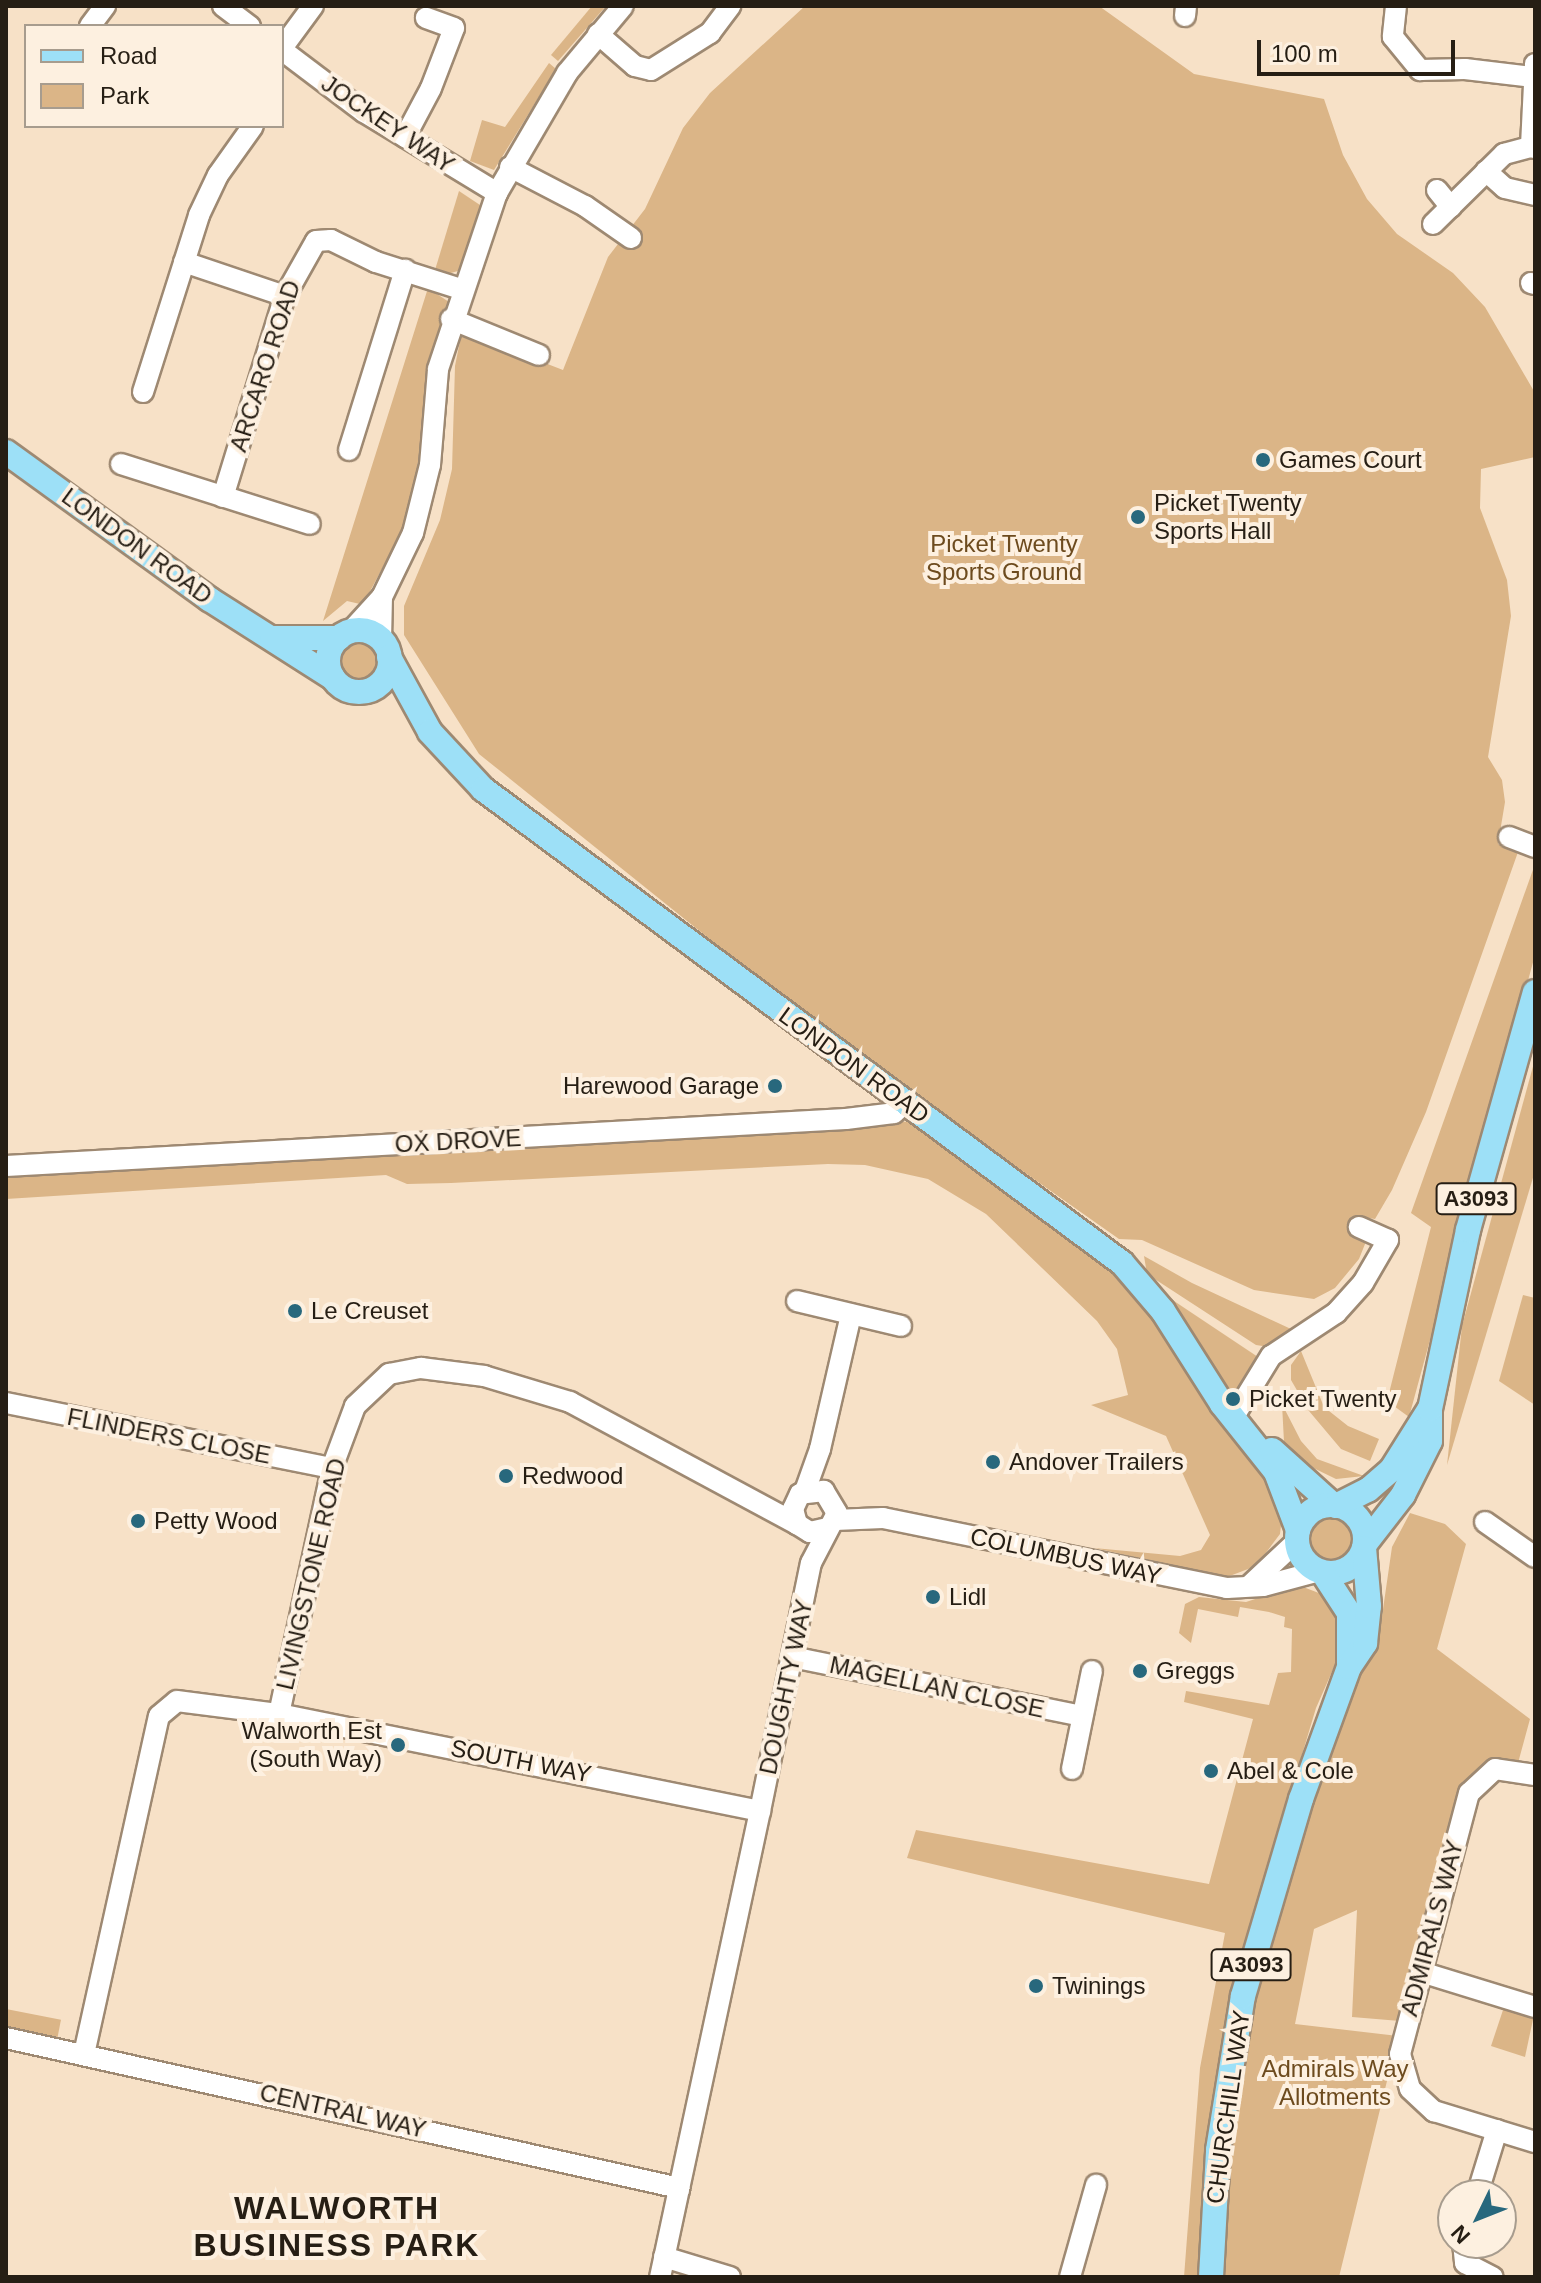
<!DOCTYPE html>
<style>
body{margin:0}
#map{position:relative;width:1541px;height:2283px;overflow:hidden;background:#f7e1c7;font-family:Helvetica,sans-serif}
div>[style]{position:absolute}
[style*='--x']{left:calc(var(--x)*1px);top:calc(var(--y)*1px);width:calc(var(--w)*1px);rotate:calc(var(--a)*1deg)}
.green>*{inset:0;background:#dbb587;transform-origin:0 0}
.round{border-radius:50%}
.roads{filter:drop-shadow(2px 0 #9e8972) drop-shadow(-2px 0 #9e8972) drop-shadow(0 2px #9e8972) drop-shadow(0 -2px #9e8972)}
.minor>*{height:20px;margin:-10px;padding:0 10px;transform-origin:10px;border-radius:10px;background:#fff}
.major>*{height:24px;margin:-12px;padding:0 12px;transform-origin:12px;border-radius:12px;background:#9de0f7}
.major>.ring{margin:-12px;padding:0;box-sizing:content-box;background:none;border:24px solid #9de0f7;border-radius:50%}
.dots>*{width:22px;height:22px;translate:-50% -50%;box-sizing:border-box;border:4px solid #fdf0e0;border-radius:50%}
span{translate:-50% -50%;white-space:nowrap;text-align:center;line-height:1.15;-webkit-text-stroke:8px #fdf0e0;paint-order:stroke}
.shield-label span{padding:2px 6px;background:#fdf0e0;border:2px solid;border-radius:6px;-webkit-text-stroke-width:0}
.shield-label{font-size:22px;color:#261e14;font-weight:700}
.street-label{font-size:24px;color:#261e14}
.poi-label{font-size:24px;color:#261e14}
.left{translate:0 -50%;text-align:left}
.right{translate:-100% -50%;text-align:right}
.park-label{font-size:24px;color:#6d4b1e}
.district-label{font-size:32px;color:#261e14;font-weight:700;letter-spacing:2px}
.frame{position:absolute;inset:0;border:8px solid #261e14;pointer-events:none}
.legend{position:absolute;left:24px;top:24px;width:260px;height:104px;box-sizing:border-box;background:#fdf0e0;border:2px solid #a79c8e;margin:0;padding:10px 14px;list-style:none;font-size:24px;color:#261e14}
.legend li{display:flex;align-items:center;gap:16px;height:40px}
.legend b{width:40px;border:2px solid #a79c8e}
.north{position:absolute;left:1437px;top:2179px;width:80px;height:80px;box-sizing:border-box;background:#fdf0e0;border:2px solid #a79c8e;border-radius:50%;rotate:227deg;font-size:22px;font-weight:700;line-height:32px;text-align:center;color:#261e14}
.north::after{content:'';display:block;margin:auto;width:28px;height:36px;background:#28687d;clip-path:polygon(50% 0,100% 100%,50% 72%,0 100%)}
.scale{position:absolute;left:1257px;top:40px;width:198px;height:36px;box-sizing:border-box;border:4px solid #261e14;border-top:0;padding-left:10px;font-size:24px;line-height:28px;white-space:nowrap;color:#261e14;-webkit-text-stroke:6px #fdf0e0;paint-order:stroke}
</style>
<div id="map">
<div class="green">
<i style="clip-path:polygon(592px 6px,606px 6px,558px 61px,551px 55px)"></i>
<i style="clip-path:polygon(805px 6px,1099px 6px,1194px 74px,1324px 99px,1343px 155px,1367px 199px,1397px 234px,1453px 273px,1485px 307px,1535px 393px,1535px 457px,1481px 469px,1480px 508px,1507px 580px,1511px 616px,1488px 757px,1502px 780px,1505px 802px,1498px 844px,1518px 852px,1426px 1112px,1392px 1190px,1375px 1219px,1356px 1216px,1351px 1229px,1367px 1239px,1359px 1259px,1335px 1288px,1314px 1299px,1254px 1290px,1142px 1240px,1119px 1239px,828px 1034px,479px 754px,404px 635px,404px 606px,440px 520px,452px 469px,455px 366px,462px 331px,563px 370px,608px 257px,645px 209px,683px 128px,710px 93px)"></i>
<i style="clip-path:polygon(549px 63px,556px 69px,494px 170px,470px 161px,482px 120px,505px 127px)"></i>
<i style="clip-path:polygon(459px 191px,483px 207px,458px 271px,447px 274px,435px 270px)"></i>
<i style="clip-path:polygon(428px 288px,449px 302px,435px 347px,410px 516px,367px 597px,360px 604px,347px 601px,323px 621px)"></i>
<i class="round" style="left:335px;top:637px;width:48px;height:48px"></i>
<i style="clip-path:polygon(1535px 864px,1535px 955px,1409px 1417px,1387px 1401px,1431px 1227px,1411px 1213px)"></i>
<i style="clip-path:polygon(1535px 1059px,1535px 1171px,1447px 1465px,1462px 1326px)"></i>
<i style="clip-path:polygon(918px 1121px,921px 1129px,1109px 1262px,1162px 1328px,1200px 1394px,1269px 1478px,1282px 1517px,1280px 1534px,1256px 1566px,1227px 1577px,1094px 1548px,1180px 1556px,1201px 1550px,1210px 1535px,1166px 1436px,1091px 1405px,1128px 1395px,1117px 1349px,1097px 1321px,986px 1214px,928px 1179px,865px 1165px,828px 1164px,451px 1183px,407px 1184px,386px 1175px,6px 1199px,6px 1172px)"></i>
<i style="clip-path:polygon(1144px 1256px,1192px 1283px,1291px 1329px,1269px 1347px,1256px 1345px,1147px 1274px)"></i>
<i style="clip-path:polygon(1162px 1293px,1258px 1357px,1234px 1399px,1229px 1398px)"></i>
<i style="clip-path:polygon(1523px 1295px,1535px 1298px,1535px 1405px,1499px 1381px)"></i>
<i style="clip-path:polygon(1301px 1351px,1324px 1407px,1348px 1426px,1379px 1439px,1370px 1461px,1341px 1449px,1309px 1411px,1291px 1380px,1291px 1365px)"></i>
<i style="clip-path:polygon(1282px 1404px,1301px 1441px,1317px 1459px,1364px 1476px,1336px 1479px,1299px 1461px,1284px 1442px)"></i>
<i style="clip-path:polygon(1410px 1513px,1445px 1524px,1466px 1544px,1437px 1649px,1530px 1719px,1518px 1763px,1491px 1763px,1467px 1784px,1400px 2021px,1352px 2017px,1357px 1910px,1314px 1929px,1295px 2024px,1398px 2036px,1339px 2277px,1184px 2277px,1200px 2068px,1225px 1933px,907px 1858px,916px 1830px,1209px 1884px,1253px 1719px,1184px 1702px,1186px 1691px,1269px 1705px,1278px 1673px,1291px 1672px,1292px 1629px,1284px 1627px,1285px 1617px,1269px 1612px,1240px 1607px,1238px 1617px,1198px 1609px,1191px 1643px,1179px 1633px,1185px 1604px,1199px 1597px,1246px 1602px,1298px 1585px,1324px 1595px,1340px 1615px,1342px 1649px,1316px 1708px,1289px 1798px,1318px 1782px,1381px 1623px,1392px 1547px)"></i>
<i class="round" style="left:1307px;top:1515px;width:48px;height:48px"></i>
<i style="clip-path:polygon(1506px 2001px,1535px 2010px,1525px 2057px,1491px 2046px)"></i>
<i style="left:6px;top:2009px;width:56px;height:22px;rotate:11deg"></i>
</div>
<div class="roads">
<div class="minor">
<i style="--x:223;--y:6;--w:34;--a:37"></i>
<i style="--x:1396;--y:6;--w:31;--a:96"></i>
<i style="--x:1393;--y:37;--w:43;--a:50.7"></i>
<i style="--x:1420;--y:70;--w:45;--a:-1.3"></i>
<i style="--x:1465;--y:69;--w:67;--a:6.8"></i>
<i style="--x:1185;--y:16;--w:10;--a:-84"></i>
<i style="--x:90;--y:26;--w:25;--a:-53"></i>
<i style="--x:598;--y:34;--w:49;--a:40.9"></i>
<i style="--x:635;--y:66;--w:16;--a:14"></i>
<i style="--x:651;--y:70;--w:70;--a:-32.1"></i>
<i style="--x:710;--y:33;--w:34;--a:-53"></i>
<i style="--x:282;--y:48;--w:52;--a:-53.6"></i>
<i style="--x:282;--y:50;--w:103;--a:37.1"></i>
<i style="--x:364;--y:112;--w:156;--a:31.3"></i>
<i style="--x:1535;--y:64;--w:83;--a:92.8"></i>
<i style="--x:1531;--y:147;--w:4;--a:14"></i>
<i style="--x:405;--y:137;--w:55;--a:-62"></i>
<i style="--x:431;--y:88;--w:64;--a:-69"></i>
<i style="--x:454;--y:28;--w:30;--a:-160"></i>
<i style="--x:510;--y:167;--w:85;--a:27.5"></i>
<i style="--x:585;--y:206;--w:56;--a:34.8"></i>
<i style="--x:1486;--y:171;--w:25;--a:42"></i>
<i style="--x:1505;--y:188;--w:31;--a:13"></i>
<i style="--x:1437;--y:190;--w:22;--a:51"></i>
<i style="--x:1433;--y:224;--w:100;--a:-44.6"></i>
<i style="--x:1504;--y:154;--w:28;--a:-15"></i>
<i style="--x:184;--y:262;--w:107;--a:18.6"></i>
<i style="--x:1531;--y:283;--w:4;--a:14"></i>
<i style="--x:451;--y:319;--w:95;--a:22.2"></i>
<i style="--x:143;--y:392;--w:186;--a:-72.4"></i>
<i style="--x:199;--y:215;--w:44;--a:-64.6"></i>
<i style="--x:218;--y:175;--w:60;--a:-54.5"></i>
<i style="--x:349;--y:450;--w:189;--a:-72.7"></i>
<i style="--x:121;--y:464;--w:198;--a:17.6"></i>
<i style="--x:223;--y:497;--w:210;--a:-72.9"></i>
<i style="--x:285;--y:296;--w:63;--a:-60.6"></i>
<i style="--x:316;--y:241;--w:15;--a:-4"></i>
<i style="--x:331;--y:240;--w:50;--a:26.1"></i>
<i style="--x:376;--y:262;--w:89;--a:17.6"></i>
<i style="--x:350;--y:632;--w:47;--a:-47.6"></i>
<i style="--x:382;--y:597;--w:71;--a:-64.2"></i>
<i style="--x:413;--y:533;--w:70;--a:-76"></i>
<i style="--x:430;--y:465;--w:96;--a:-85.2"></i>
<i style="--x:438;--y:369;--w:186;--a:-71.5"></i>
<i style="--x:497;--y:193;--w:139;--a:-59.7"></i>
<i style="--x:567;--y:73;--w:87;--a:-50.1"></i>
<i style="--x:381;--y:640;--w:43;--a:-88.7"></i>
<i style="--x:1509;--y:837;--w:28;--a:21"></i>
<i style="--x:6;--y:1166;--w:841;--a:-3.2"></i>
<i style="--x:846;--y:1119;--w:48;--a:-7.1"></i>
<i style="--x:894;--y:1113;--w:15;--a:-42"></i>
<i style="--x:797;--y:1301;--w:107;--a:13.5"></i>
<i style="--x:6;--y:1403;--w:332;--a:11.3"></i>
<i style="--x:1233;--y:1418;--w:73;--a:-58.5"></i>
<i style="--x:1271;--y:1356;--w:78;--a:-33.5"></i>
<i style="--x:1336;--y:1313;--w:40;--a:-48"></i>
<i style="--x:1363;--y:1283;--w:50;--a:-59.8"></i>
<i style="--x:1388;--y:1240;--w:32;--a:-156"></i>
<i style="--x:805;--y:1491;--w:45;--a:-70.3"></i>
<i style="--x:820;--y:1449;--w:138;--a:-77"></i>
<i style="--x:835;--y:1520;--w:48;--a:-2.4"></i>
<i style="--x:883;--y:1518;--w:351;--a:11.5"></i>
<i style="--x:1227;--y:1588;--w:36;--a:-3"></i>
<i style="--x:1263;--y:1586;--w:58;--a:-15"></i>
<i style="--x:1485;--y:1522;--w:61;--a:35"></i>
<i style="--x:1249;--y:1586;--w:64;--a:-43.1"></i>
<i style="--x:792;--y:1657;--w:296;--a:11.5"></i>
<i style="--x:279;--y:1714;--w:252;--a:-77.8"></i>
<i style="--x:332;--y:1468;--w:66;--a:-69.6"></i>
<i style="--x:355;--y:1406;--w:47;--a:-43.3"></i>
<i style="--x:389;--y:1374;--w:33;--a:-11"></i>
<i style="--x:421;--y:1368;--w:64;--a:7.2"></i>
<i style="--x:484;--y:1376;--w:90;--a:16.8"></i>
<i style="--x:570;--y:1402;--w:258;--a:28.3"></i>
<i style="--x:1072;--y:1769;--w:100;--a:-78.5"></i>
<i style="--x:1535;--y:1775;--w:40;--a:-171.5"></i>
<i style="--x:1495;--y:1769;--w:35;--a:137"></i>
<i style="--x:1469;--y:1793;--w:270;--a:104.8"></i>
<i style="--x:1400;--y:2054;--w:36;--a:74"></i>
<i style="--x:1410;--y:2089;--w:33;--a:43"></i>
<i style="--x:1434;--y:2111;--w:106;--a:17.1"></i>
<i style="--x:760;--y:1811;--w:253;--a:-78.4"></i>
<i style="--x:811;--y:1563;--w:56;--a:-62.5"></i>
<i style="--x:837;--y:1513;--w:26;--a:-121"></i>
<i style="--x:824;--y:1491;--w:24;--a:173"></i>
<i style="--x:800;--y:1494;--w:17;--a:115"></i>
<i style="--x:793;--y:1509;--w:16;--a:75"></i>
<i style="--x:797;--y:1524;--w:15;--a:32"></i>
<i style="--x:810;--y:1532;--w:18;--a:-13"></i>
<i style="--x:1421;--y:1972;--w:119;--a:17.1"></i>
<i style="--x:6;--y:2038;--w:690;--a:12.56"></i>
<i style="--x:84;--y:2054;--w:346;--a:-77.5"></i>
<i style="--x:159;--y:1716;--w:23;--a:-40"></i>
<i style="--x:177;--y:1701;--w:103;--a:7.3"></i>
<i style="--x:279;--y:1714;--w:491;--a:11.4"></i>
<i style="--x:760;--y:1811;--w:477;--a:102.1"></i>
<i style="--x:1477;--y:2195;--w:68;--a:-72.9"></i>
<i style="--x:1463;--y:2243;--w:20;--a:84"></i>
<i style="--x:1465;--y:2263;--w:31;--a:27"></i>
<i style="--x:664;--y:2257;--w:69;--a:16.9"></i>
<i style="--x:1070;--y:2277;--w:96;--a:-74.2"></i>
</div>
<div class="major">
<i style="--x:6;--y:452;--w:251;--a:35.9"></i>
<i style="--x:209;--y:599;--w:147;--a:32.5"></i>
<i class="ring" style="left:328px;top:630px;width:38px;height:38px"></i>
<i style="--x:272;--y:638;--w:67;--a:0"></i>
<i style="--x:389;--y:657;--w:85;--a:61.3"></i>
<i style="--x:430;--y:732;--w:78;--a:47.1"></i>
<i style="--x:483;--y:789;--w:796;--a:36.57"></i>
<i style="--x:1122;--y:1263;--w:63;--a:49.5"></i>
<i style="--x:1163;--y:1311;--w:110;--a:57.6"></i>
<i style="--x:1222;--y:1404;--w:87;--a:51.5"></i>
<i style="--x:1276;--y:1472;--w:62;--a:69.2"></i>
<i style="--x:1272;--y:1450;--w:82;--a:42"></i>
<i class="ring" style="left:1297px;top:1505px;width:44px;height:44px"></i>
<i style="--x:1336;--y:1506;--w:36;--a:-27"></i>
<i style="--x:1368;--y:1490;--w:32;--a:-41"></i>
<i style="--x:1392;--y:1469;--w:70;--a:-57.9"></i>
<i style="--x:1365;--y:1544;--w:62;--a:-52.2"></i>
<i style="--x:1403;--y:1495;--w:60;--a:-63.4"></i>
<i style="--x:1430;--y:1441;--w:32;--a:-90"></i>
<i style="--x:1430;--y:1409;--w:183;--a:-78"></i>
<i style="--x:1468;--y:1230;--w:247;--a:-74.3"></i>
<i style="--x:1323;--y:1573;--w:48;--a:57"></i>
<i style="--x:1349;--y:1613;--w:51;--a:90"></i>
<i style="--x:1211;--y:2277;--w:127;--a:-86.8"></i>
<i style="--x:1218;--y:2150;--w:156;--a:-80.8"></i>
<i style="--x:1243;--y:1996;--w:205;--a:-73.6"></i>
<i style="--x:1301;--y:1799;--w:140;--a:-70"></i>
<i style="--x:1349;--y:1667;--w:29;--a:-56"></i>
<i style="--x:1365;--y:1643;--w:37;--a:-84"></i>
<i style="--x:1369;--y:1606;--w:58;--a:-94.9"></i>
</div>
</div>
<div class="dots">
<i style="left:1263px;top:460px;background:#28687d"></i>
<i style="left:1138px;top:517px;background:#28687d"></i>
<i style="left:775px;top:1086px;background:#28687d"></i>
<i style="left:295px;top:1311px;background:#28687d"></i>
<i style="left:1233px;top:1399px;background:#28687d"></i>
<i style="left:993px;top:1462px;background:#28687d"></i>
<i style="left:506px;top:1476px;background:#28687d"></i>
<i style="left:138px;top:1521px;background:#28687d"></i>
<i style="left:933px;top:1597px;background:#28687d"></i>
<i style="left:1140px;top:1671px;background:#28687d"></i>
<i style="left:398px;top:1745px;background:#28687d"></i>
<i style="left:1211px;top:1771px;background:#28687d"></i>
<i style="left:1036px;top:1986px;background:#28687d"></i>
</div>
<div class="shield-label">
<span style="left:1476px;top:1199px">A3093</span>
<span style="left:1251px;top:1965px">A3093</span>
</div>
<div class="street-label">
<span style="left:388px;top:124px;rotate:34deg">JOCKEY WAY</span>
<span style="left:265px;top:366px;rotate:-72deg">ARCARO ROAD</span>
<span style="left:137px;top:546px;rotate:36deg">LONDON ROAD</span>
<span style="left:854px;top:1065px;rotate:36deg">LONDON ROAD</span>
<span style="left:458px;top:1141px;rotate:-3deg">OX DROVE</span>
<span style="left:169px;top:1436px;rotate:11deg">FLINDERS CLOSE</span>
<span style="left:1066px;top:1556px;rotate:12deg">COLUMBUS WAY</span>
<span style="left:311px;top:1574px;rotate:-77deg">LIVINGSTONE ROAD</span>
<span style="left:786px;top:1687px;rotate:-78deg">DOUGHTY WAY</span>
<span style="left:937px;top:1687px;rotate:12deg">MAGELLAN CLOSE</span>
<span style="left:521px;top:1761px;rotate:11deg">SOUTH WAY</span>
<span style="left:1432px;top:1928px;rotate:-75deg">ADMIRALS WAY</span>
<span style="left:1228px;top:2107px;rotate:-82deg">CHURCHILL WAY</span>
<span style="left:343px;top:2111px;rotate:13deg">CENTRAL WAY</span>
</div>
<div class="poi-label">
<span class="left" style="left:1279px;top:460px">Games Court</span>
<span class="left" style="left:1154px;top:517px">Picket Twenty<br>Sports Hall</span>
<span class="right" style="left:759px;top:1086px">Harewood Garage</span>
<span class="left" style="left:311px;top:1311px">Le Creuset</span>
<span class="left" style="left:1249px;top:1399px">Picket Twenty</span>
<span class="left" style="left:1009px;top:1462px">Andover Trailers</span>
<span class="left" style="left:522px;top:1476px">Redwood</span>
<span class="left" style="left:154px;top:1521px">Petty Wood</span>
<span class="left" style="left:949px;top:1597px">Lidl</span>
<span class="left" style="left:1156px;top:1671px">Greggs</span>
<span class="right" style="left:382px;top:1745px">Walworth Est<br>(South Way)</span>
<span class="left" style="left:1227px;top:1771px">Abel &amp; Cole</span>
<span class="left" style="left:1052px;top:1986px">Twinings</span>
</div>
<div class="park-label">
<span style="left:1004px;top:558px">Picket Twenty<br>Sports Ground</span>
<span style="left:1335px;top:2083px">Admirals Way<br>Allotments</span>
</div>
<div class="district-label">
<span style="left:337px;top:2227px">WALWORTH<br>BUSINESS PARK</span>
</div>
<div class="frame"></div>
<ul class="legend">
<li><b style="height:10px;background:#9de0f7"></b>Road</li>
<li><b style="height:22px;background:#dbb587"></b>Park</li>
</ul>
<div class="north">N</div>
<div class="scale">100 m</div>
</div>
